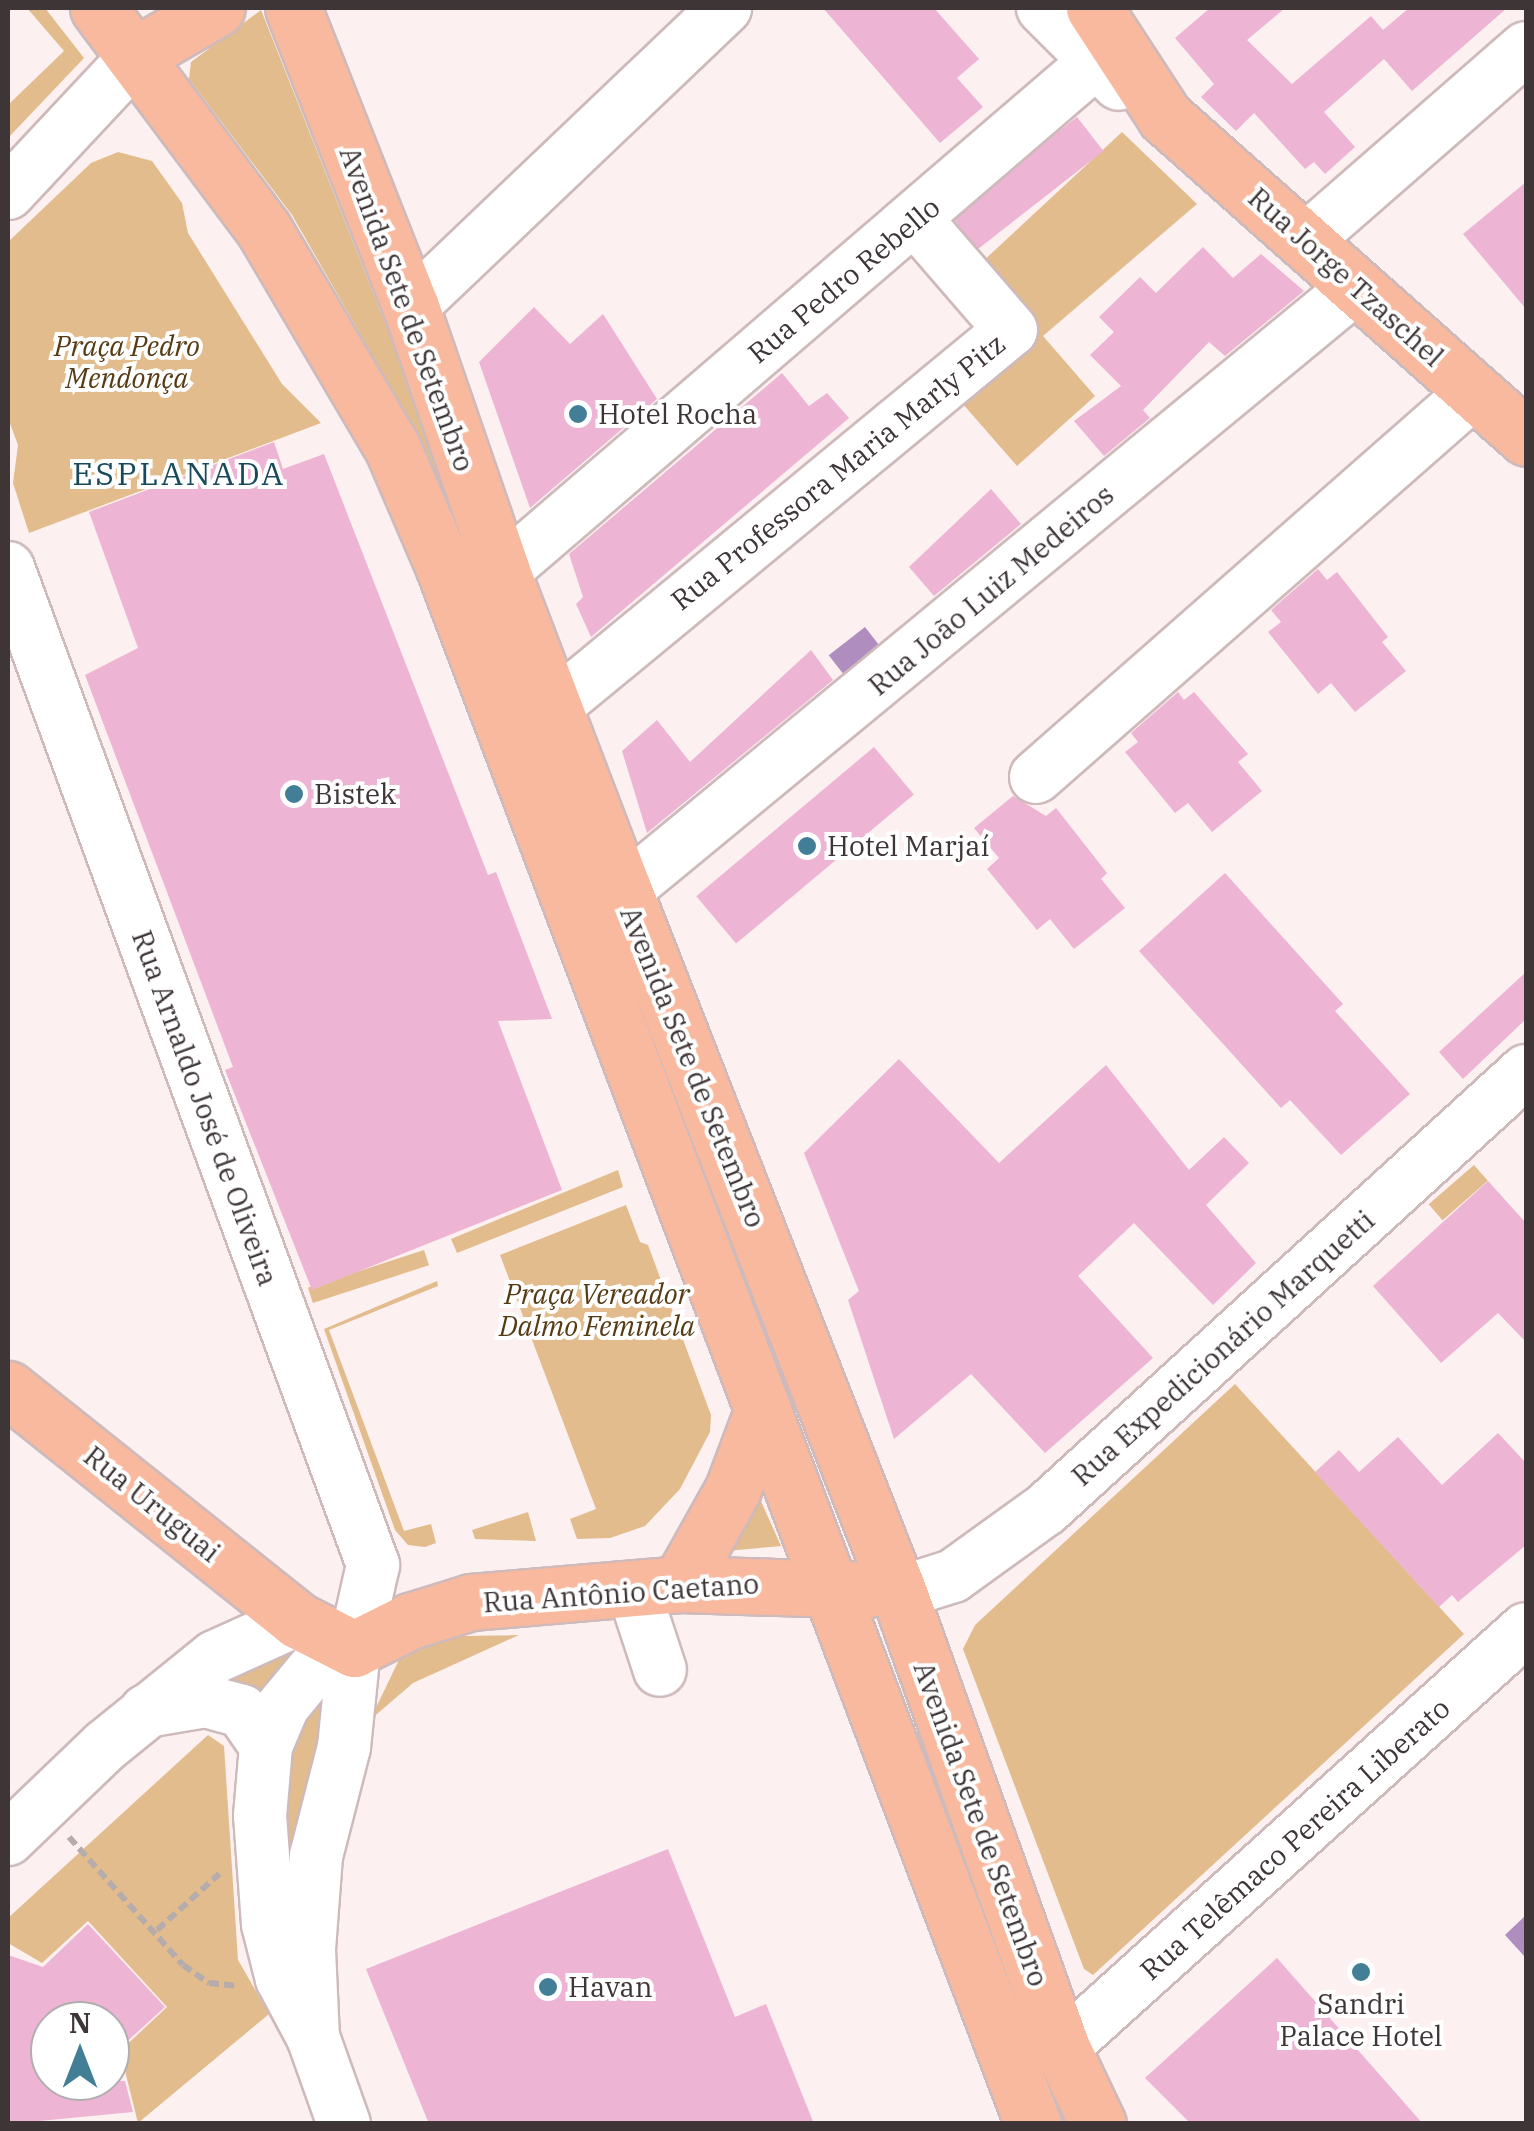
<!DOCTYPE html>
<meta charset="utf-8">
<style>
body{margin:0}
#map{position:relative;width:1534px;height:2131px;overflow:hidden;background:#fcf0f0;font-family:"IBM Plex Serif",serif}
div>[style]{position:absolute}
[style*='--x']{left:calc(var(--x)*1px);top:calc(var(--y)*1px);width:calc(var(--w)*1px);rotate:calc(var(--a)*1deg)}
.green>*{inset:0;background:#e2bc8c;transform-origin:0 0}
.water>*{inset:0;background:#af8ebf;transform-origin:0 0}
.building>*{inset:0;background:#eeb4d4;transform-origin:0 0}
.path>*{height:6px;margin-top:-3px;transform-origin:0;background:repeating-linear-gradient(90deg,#b7acac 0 10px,transparent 0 15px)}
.roads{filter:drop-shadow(2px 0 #cebabb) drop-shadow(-2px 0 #cebabb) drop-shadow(0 2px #cebabb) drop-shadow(0 -2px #cebabb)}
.minor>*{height:52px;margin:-26px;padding:0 26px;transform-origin:26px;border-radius:26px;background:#fff}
.major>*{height:55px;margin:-27.5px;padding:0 27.5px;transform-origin:27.5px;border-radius:27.5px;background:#f9b99e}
.dots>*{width:28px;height:28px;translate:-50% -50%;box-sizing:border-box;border:5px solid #fff;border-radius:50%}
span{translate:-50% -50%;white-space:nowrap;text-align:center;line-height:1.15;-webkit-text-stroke:8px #fff;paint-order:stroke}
.street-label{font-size:28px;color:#3e3536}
.park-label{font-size:28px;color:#563b15;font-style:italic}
.poi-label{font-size:28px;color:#3e3536}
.left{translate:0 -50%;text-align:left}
.quarter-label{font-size:32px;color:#184a5b;letter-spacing:2.5px}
.frame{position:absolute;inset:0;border:10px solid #3e3536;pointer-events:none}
.north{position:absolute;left:30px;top:2001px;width:100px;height:100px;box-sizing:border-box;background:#fff;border:2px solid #b2aeaf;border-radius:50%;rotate:0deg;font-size:28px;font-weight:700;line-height:40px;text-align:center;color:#3e3536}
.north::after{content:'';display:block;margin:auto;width:35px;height:45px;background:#427e95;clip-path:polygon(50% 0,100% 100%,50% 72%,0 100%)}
</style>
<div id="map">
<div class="green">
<i style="clip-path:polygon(27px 8px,45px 8px,84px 58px,8px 138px,8px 105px,64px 51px)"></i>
<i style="clip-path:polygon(261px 10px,457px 504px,557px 772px,397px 398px,292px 215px,189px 79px,191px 62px)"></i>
<i style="clip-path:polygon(1122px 132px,1197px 204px,1043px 336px,1095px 396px,1017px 466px,955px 395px,1034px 327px,980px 264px)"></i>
<i style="clip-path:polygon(118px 152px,152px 161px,182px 203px,188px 233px,282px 384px,321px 423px,29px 533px,13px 483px,18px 445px,8px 418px,8px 242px,91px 163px)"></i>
<i style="left:1474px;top:1165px;width:21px;height:60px;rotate:49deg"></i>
<i style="clip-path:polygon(618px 1170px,623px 1187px,457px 1253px,451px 1239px)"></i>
<i style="clip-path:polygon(626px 1205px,640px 1242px,648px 1245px,711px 1415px,710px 1432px,680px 1489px,645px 1526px,610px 1538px,577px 1539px,570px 1519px,596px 1509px,500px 1255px)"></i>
<i style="left:424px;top:1250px;width:16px;height:122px;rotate:72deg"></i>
<i style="clip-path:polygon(437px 1281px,438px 1286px,329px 1330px,404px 1531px,431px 1524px,436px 1543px,425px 1547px,408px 1545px,395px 1530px,324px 1329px)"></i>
<i style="clip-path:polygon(1235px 1384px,1464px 1634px,1093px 1975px,1084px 1969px,963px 1649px,975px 1625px)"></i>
<i style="clip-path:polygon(756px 1490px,781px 1546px,717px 1552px)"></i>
<i style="clip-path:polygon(528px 1512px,536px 1541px,475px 1539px,472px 1530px)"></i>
<i style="clip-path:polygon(519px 1635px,413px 1683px,370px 1720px,410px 1637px)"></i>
<i style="clip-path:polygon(292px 1650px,298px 1651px,261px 1712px,216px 1680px)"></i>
<i style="clip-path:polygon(334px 1685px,282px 1920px,288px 1723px)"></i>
<i style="clip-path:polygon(208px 1735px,224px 1746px,238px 1960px,269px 2014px,138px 2123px,120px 2051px,167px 2007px,88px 1921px,42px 1963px,8px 1943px,8px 1918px)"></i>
</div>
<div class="water">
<i style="left:865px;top:627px;width:24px;height:46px;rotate:52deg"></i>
<i style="clip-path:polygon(1526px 1915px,1526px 1956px,1525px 1957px,1505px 1935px)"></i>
</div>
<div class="building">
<i style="clip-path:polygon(823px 8px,934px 8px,979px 59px,957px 78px,983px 107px,940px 143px)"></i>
<i style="clip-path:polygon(1210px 8px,1285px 8px,1247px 40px,1292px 84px,1371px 16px,1383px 30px,1409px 8px,1507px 8px,1412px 91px,1384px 59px,1324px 112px,1355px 147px,1325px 174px,1314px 162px,1305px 169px,1254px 113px,1236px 131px,1201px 97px,1214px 84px,1175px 38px)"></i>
<i style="left:1077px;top:117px;width:43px;height:160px;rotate:52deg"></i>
<i style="clip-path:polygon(1526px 182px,1526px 309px,1463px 234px)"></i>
<i style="clip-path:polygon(1203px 247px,1233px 278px,1261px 254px,1304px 291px,1225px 356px,1209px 342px,1143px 410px,1150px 418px,1104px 456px,1074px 421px,1121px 386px,1090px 355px,1114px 332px,1099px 317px,1140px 277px,1156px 293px)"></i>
<i style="clip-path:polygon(534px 307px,570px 344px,603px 314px,657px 399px,530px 508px,479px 362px)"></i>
<i style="clip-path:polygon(782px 373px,809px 406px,827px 393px,849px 418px,591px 637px,576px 604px,583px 597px,569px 554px)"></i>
<i style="clip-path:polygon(274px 442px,283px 469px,324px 454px,488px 875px,496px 872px,552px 1019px,498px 1021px,562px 1190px,312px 1290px,225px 1070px,233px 1067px,85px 675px,138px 648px,89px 512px)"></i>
<i style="clip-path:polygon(991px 489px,1021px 524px,934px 596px,909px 567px)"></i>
<i style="clip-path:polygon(1318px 569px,1327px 580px,1337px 572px,1388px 637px,1382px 642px,1406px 671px,1355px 712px,1331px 683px,1318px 694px,1268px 632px,1281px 622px,1271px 610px)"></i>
<i style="clip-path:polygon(811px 650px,833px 680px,647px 833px,622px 751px,657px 720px,690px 762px)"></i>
<i style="clip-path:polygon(1178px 692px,1184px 700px,1194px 692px,1248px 754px,1238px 762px,1262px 791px,1212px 832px,1188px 803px,1175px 813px,1125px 752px,1138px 742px,1131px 733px)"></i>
<i style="left:874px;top:747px;width:62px;height:232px;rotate:50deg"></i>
<i style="clip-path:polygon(1013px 796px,1046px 816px,1056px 808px,1107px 873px,1101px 879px,1125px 908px,1074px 949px,1050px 919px,1037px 930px,987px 869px,999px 858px,974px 828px)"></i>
<i style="clip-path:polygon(1225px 873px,1343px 1004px,1335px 1011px,1410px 1094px,1341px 1155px,1290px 1100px,1281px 1108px,1139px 951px)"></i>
<i style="clip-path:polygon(1526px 972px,1526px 1019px,1463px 1079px,1439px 1052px)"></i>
<i style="clip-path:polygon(899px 1059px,999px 1163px,1106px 1065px,1189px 1170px,1224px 1137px,1249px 1163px,1206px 1205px,1256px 1263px,1213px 1305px,1134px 1223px,1078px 1276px,1153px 1358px,1045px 1453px,971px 1374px,894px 1439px,848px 1300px,859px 1291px,804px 1153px)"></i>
<i style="clip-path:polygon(1488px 1181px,1526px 1223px,1526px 1342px,1498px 1313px,1441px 1363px,1373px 1286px)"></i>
<i style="clip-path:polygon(1498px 1433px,1526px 1463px,1526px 1545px,1458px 1602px,1452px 1595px,1439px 1607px,1315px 1472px,1339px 1450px,1359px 1472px,1398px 1437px,1442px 1485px)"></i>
<i style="clip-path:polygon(668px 1849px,735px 2017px,766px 2004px,814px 2124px,429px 2124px,366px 1969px)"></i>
<i style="clip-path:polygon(88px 1924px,165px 2007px,110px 2057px,110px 2021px,50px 2021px,50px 2081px,125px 2081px,133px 2112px,8px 2124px,8px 1955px,43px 1967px)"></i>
<i style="clip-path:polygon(1277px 1958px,1423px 2124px,1191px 2124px,1145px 2078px)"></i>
</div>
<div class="path">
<i style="--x:69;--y:1837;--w:171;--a:48.3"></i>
<i style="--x:183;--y:1965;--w:32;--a:35"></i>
<i style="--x:209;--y:1983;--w:29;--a:6"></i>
<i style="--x:157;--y:1930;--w:84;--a:-42.1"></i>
</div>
<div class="roads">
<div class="minor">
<i style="--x:1043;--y:8;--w:107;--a:45"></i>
<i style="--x:8;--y:193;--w:190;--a:-46.9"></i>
<i style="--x:1306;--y:240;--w:292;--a:-41.1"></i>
<i style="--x:411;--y:307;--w:434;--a:-43.6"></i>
<i style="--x:8;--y:568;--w:1062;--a:69.89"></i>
<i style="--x:373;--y:1565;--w:86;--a:102.7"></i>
<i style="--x:354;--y:1649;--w:99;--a:95.8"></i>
<i style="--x:344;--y:1747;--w:113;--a:104.4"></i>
<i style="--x:316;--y:1856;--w:94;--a:94.3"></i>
<i style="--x:309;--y:1950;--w:87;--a:87.4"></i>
<i style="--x:502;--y:572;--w:779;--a:-40.68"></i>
<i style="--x:554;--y:707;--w:592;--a:-39.52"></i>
<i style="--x:1011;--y:330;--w:145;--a:-130.8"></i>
<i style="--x:1036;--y:777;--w:585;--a:-41.32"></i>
<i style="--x:624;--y:891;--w:949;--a:-39.53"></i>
<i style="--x:633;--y:1588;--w:86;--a:71.8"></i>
<i style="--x:899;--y:1593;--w:57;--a:-17.5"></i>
<i style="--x:953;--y:1576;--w:115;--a:-35.8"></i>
<i style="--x:1046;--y:1509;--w:650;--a:-42.38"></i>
<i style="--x:146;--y:1711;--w:60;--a:-9.6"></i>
<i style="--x:205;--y:1701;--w:38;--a:15"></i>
<i style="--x:242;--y:1711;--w:42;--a:55.6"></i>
<i style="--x:8;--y:1839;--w:134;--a:-43.8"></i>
<i style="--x:105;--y:1746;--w:141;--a:-39"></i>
<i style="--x:215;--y:1657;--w:90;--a:-24.3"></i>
<i style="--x:1062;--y:2048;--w:625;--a:-42.08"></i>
<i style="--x:344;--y:2124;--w:92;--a:-109.6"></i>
<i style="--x:313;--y:2037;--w:66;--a:-118.1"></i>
<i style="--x:282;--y:1979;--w:57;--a:-104.3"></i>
<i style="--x:268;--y:1924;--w:108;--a:-94.2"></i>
<i style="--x:260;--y:1816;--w:70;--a:-85.1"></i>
<i style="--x:266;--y:1746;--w:43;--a:-67"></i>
<i style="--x:283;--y:1706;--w:60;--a:-50.4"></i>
<i style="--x:321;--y:1660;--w:35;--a:-18"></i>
</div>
<div class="major">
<i style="--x:98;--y:8;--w:277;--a:53.2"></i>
<i style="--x:264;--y:230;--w:252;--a:59.5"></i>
<i style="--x:392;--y:447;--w:132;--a:66.7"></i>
<i style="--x:444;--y:568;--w:1664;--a:69.27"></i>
<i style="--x:293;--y:8;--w:321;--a:68.5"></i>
<i style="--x:411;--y:307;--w:280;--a:71"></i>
<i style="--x:502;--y:572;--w:342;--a:69.1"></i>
<i style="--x:624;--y:891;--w:754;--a:68.61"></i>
<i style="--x:899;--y:1593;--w:483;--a:70.3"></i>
<i style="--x:1062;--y:2048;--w:84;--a:64.7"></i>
<i style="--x:1094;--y:8;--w:130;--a:56.9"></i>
<i style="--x:1165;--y:117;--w:483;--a:41.6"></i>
<i style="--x:138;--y:54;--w:91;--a:-30.2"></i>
<i style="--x:8;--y:1389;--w:370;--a:38.6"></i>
<i style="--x:297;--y:1620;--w:64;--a:27"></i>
<i style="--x:354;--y:1649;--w:63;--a:-26.6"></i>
<i style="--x:410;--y:1621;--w:64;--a:-17.3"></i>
<i style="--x:471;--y:1602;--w:210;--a:-4.9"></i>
<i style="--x:680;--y:1584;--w:186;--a:1.8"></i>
<i style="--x:680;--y:1584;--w:109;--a:-60.8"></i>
<i style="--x:733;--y:1489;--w:85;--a:-69.4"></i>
</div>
</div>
<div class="dots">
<i style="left:578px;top:414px;background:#427e95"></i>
<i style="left:294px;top:794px;background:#427e95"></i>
<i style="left:807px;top:846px;background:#427e95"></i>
<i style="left:1361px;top:1972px;background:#427e95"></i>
<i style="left:548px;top:1987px;background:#427e95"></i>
</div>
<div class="street-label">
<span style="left:1346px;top:277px;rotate:42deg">Rua Jorge Tzaschel</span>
<span style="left:844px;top:280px;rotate:-40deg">Rua Pedro Rebello</span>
<span style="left:407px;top:309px;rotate:70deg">Avenida Sete de Setembro</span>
<span style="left:838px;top:472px;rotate:-39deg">Rua Professora Maria Marly Pitz</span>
<span style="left:991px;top:590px;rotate:-40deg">Rua João Luiz Medeiros</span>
<span style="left:693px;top:1067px;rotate:68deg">Avenida Sete de Setembro</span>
<span style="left:205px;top:1108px;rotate:70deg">Rua Arnaldo José de Oliveira</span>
<span style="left:1223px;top:1348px;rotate:-42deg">Rua Expedicionário Marquetti</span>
<span style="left:152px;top:1504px;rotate:39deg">Rua Uruguai</span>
<span style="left:621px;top:1593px;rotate:-4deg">Rua Antônio Caetano</span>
<span style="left:981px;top:1824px;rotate:70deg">Avenida Sete de Setembro</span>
<span style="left:1295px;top:1839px;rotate:-42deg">Rua Telêmaco Pereira Liberato</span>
</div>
<div class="park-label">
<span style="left:127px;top:362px">Praça Pedro<br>Mendonça</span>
<span style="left:597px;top:1310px">Praça Vereador<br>Dalmo Feminela</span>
</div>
<div class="poi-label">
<span class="left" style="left:598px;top:414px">Hotel Rocha</span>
<span class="left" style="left:314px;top:794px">Bistek</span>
<span class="left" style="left:827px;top:846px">Hotel Marjaí</span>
<span class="left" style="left:568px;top:1987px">Havan</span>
<span style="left:1361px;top:2020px">Sandri<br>Palace Hotel</span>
</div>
<div class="quarter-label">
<span style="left:179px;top:473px">ESPLANADA</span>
</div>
<div class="frame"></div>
<div class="north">N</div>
</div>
